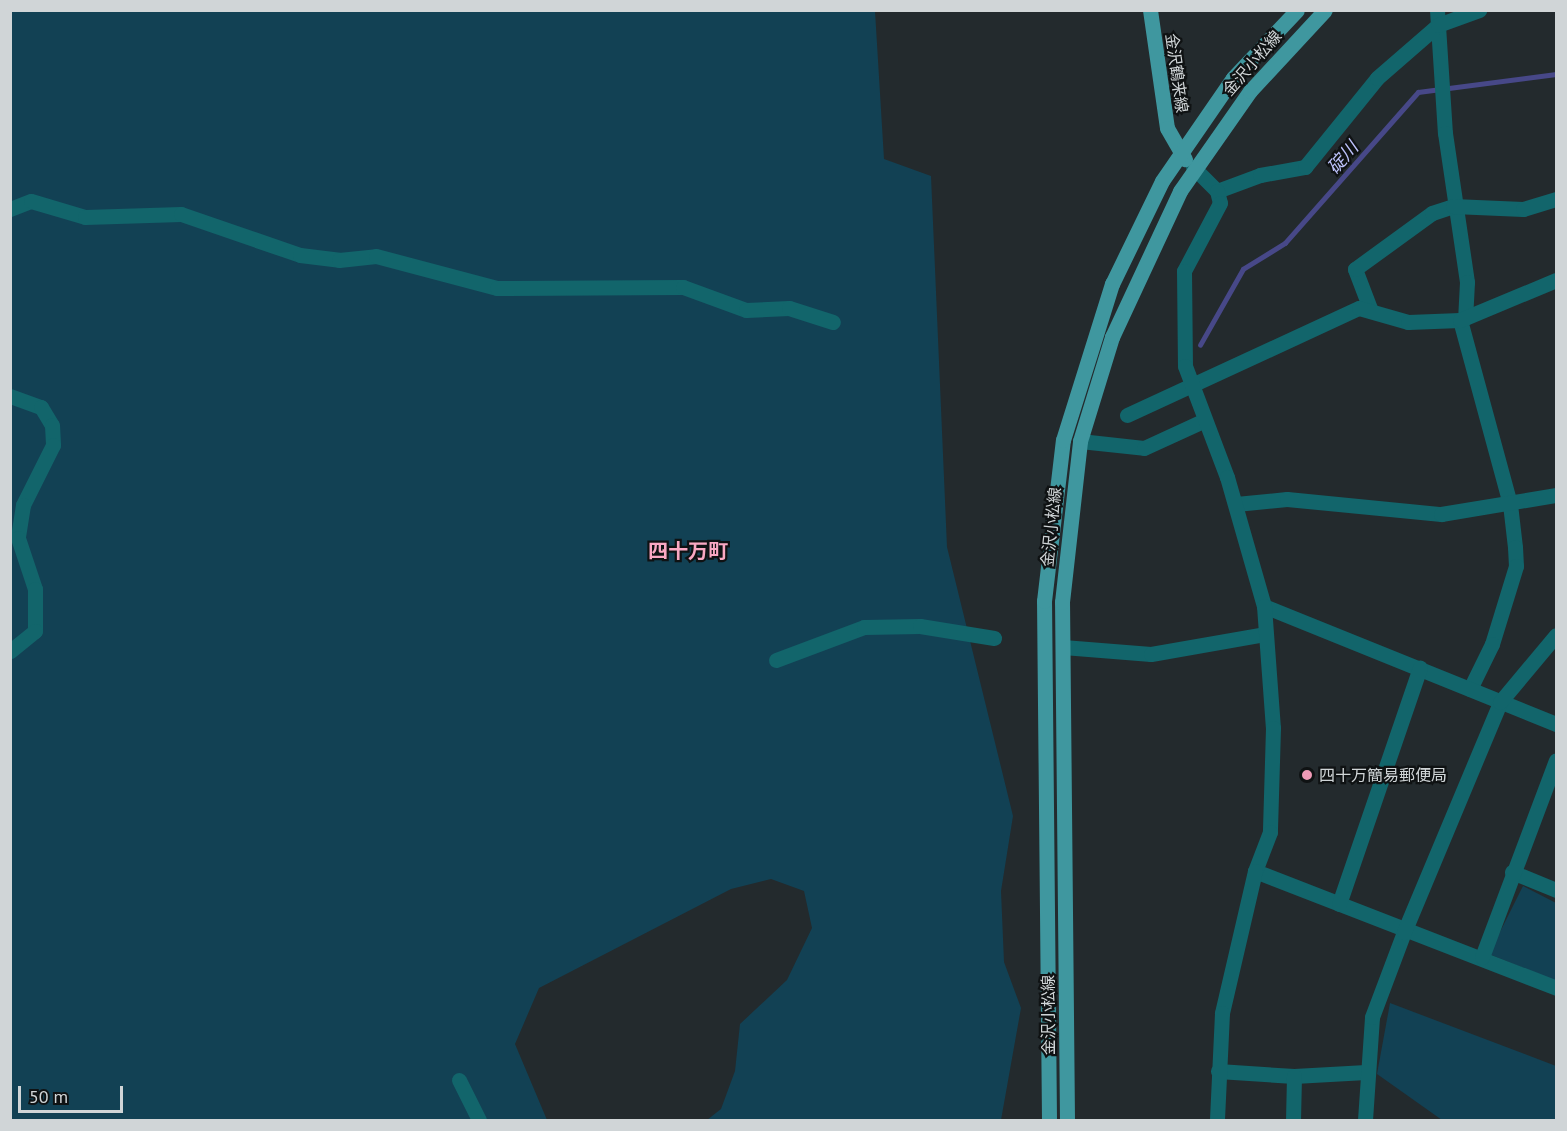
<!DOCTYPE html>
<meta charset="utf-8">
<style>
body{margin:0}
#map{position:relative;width:1567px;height:1131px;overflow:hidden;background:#232a2d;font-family:"PT Sans","Noto Sans JP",sans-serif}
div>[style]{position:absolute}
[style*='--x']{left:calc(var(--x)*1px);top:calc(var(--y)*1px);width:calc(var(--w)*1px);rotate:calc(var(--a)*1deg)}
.green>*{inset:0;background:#124154}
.stream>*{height:4.5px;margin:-2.25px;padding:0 2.25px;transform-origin:2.25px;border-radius:2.25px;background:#474888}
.minor>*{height:15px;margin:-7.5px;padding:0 7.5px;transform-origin:7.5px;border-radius:7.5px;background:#12656b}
.tertiary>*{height:15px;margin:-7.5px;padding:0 7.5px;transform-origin:7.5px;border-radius:7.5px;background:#12656b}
.primary>*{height:15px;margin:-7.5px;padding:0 7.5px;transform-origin:7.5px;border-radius:7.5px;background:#3f979f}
.dots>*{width:16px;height:16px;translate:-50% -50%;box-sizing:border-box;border:3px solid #0f1213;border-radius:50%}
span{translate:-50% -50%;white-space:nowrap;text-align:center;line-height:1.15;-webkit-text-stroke:4.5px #0f1213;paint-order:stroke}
.street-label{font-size:16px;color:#d0d5d7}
.poi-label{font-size:16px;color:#d0d5d7}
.left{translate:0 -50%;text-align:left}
.water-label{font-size:18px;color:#bdc2fb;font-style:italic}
.quarter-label{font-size:20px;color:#f9a8c3;font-weight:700}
.frame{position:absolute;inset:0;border:12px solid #d0d5d7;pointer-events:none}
.scale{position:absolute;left:18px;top:1086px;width:105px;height:27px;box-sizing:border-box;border:3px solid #d0d5d7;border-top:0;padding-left:8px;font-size:18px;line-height:21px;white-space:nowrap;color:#d0d5d7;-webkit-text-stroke:4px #0f1213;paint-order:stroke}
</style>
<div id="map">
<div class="green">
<i style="clip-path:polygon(10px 11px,875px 11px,884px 159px,931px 176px,947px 547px,1013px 816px,1001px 891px,1004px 962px,1021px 1008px,1001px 1120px,707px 1120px,721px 1109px,735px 1071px,740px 1024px,787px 980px,812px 928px,804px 891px,771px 879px,731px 889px,539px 988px,515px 1044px,547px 1120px,11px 1120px)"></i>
<i style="clip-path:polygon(1523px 886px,1556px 903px,1556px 981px,1489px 954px)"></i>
<i style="clip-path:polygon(1390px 1003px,1556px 1066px,1556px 1120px,1442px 1120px,1377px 1074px)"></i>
</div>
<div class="stream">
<i style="--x:1200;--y:345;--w:87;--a:-60.5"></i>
<i style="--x:1243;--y:269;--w:49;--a:-31.8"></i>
<i style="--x:1285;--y:243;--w:201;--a:-48.6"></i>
<i style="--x:1418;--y:92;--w:139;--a:-7.4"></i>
</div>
<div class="minor">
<i style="--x:1437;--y:10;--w:123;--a:86.3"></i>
<i style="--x:1445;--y:133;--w:151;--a:81.6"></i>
<i style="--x:1467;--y:282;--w:36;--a:93"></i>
<i style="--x:1217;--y:191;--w:46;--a:-20.4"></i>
<i style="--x:1260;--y:175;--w:46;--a:-10.1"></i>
<i style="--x:1305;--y:167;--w:114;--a:-51"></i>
<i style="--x:1377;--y:78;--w:81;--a:-41"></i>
<i style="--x:1438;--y:25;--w:44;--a:-20.1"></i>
<i style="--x:10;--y:209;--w:22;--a:-21"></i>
<i style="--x:31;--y:201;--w:56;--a:16.5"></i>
<i style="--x:85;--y:217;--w:96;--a:-1.8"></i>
<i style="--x:181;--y:214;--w:126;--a:19"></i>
<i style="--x:300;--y:255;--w:39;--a:7"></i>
<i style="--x:339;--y:260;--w:37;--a:-6"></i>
<i style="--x:376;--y:256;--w:125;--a:14.8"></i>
<i style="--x:497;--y:288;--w:186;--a:-0.3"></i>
<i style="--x:683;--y:287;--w:67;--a:20.1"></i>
<i style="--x:746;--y:310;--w:43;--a:-2.7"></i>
<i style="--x:789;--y:308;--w:46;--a:17.7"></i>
<i style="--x:1371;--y:311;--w:45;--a:-110.9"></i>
<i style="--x:1355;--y:269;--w:95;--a:-36"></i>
<i style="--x:1432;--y:213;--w:22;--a:-18"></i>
<i style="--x:1453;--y:206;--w:70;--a:2.5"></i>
<i style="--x:1523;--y:209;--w:34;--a:-17"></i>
<i style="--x:1460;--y:320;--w:191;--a:74.8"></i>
<i style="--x:1510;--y:504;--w:43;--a:83.4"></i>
<i style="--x:1515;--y:547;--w:19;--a:87"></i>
<i style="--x:1516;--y:566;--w:82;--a:107.1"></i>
<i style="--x:1492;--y:644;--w:50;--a:116.1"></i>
<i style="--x:10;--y:396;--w:33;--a:20"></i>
<i style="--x:41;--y:407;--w:21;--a:59"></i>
<i style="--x:52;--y:425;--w:20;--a:87"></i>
<i style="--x:53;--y:445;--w:67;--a:116.6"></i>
<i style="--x:23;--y:505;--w:33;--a:99"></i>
<i style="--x:18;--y:538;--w:54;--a:71.6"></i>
<i style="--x:35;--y:589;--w:42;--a:90"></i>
<i style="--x:35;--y:631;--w:32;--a:141"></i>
<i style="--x:1127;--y:415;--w:255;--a:-24.8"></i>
<i style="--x:1359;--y:308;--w:51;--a:15.9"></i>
<i style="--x:1408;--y:322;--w:52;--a:-2.2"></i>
<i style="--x:1460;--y:320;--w:104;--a:-22.6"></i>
<i style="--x:1080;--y:441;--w:64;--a:6.2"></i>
<i style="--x:1144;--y:448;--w:65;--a:-24.6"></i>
<i style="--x:1236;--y:504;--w:51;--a:-5.6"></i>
<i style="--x:1287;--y:499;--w:155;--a:5.6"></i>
<i style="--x:1441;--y:514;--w:117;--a:-9.4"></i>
<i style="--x:1264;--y:606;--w:315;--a:22"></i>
<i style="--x:1063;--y:647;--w:88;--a:4.5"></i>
<i style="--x:1151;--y:654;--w:115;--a:-10"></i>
<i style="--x:776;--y:660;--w:94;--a:-20.6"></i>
<i style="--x:864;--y:627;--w:56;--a:-1"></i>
<i style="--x:920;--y:626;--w:75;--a:9.2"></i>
<i style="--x:1255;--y:871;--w:323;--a:21.2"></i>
<i style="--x:1512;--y:872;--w:48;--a:22.2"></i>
<i style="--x:1339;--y:904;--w:250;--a:-71.1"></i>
<i style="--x:1482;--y:957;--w:210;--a:-69.4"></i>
<i style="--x:1218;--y:1071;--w:76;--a:3.8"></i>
<i style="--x:1294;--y:1076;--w:72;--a:-3.2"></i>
<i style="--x:459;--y:1080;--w:45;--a:63.4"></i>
<i style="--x:1293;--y:1120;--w:44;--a:-88.7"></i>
<i style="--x:1365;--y:1120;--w:103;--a:-86.1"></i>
<i style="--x:1372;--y:1017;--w:91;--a:-69.4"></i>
<i style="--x:1404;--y:932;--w:249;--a:-67.3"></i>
<i style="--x:1500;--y:702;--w:87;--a:-50.1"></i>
</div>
<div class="tertiary">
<i style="--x:1193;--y:167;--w:34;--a:45"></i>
<i style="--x:1217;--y:191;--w:12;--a:76"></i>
<i style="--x:1220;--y:203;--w:77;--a:117.9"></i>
<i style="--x:1184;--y:271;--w:95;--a:89.4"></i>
<i style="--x:1185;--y:366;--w:119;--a:69.3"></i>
<i style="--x:1227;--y:477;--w:134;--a:74"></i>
<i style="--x:1264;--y:606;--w:122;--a:85.8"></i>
<i style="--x:1273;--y:728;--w:104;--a:91.7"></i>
<i style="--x:1270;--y:832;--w:42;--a:111"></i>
<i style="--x:1255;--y:871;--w:146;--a:103.1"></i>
<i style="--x:1222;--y:1013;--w:107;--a:92.7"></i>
</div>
<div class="primary">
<i style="--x:1150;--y:10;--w:119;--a:81.8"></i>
<i style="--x:1167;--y:128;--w:36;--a:60"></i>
<i style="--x:1049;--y:1120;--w:519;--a:-90.55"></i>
<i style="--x:1044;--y:601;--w:162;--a:-83.3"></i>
<i style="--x:1063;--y:440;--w:164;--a:-72.6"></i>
<i style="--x:1112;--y:284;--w:114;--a:-64.1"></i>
<i style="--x:1162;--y:181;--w:125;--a:-55.4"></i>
<i style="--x:1233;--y:78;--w:93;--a:-46.7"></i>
<i style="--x:1067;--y:1120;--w:518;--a:-90.55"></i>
<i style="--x:1062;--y:602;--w:162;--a:-83.6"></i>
<i style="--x:1080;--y:441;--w:109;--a:-72.9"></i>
<i style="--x:1112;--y:337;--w:161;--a:-65"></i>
<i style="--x:1180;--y:191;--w:122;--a:-55"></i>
<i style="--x:1250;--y:91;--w:110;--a:-47.2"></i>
</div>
<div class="dots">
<i style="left:1307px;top:775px;background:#f09ab7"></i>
</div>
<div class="street-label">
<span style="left:1252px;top:63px;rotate:-49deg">金沢小松線</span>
<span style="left:1177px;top:73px;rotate:82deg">金沢鶴来線</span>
<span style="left:1051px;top:527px;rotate:-84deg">金沢小松線</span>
<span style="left:1048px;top:1015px;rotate:-90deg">金沢小松線</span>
</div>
<div class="poi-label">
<span class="left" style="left:1319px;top:775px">四十万簡易郵便局</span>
</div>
<div class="water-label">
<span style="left:1343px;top:158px;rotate:-49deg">碇川</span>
</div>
<div class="quarter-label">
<span style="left:688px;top:551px">四十万町</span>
</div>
<div class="frame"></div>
<div class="scale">50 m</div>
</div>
